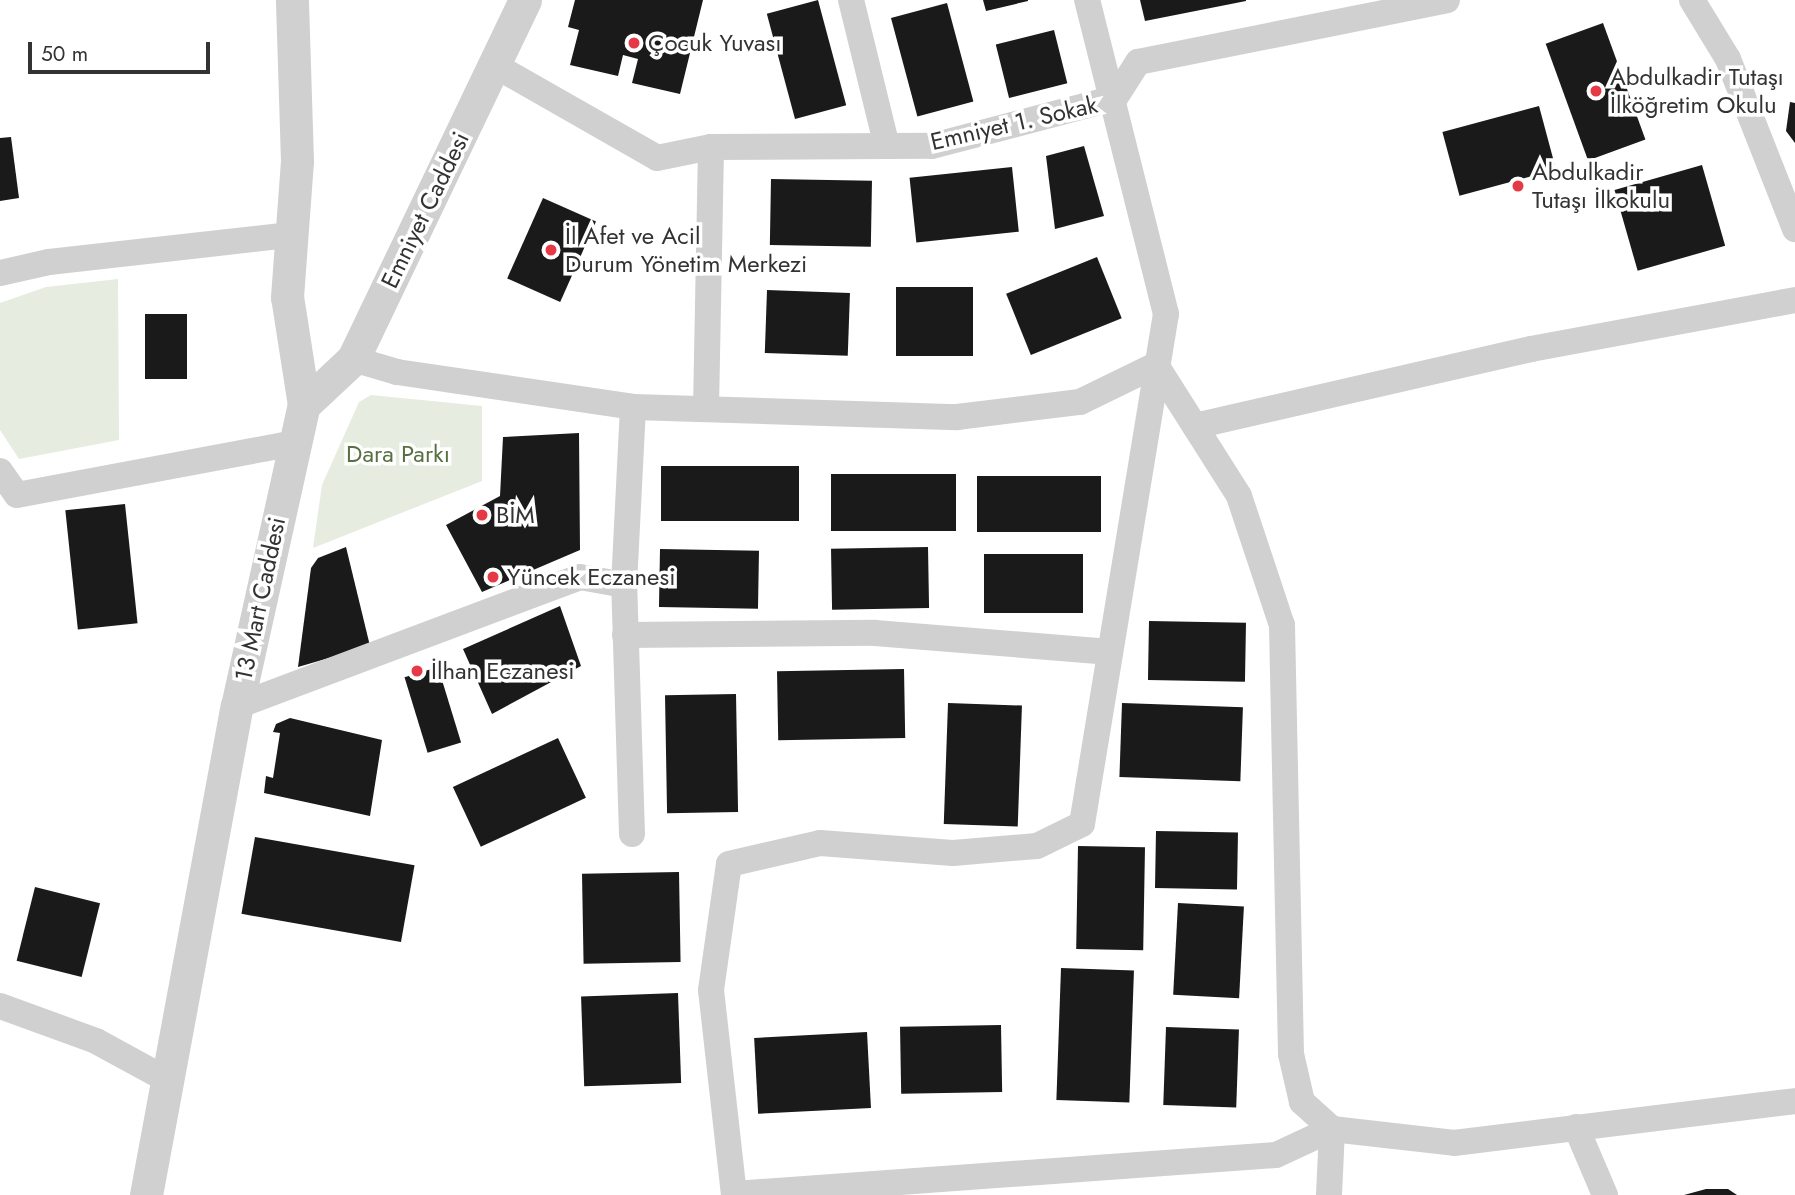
<!DOCTYPE html>
<meta charset="utf-8">
<style>
body{margin:0}
#map{position:relative;width:1795px;height:1195px;overflow:hidden;background:#fff;font-family:Jost,sans-serif}
div>[style]{position:absolute}
[style*='--x']{left:calc(var(--x)*1px);top:calc(var(--y)*1px);width:calc(var(--w)*1px);rotate:calc(var(--a)*1deg)}
.green>*{inset:0;background:#e6ecdf}
.building>*{inset:0;background:#1a1a1a;transform-origin:0 0}
.minor>*{height:26px;margin:-13px;padding:0 13px;transform-origin:13px;border-radius:13px;background:#d0d0d0}
.tertiary>*{height:33px;margin:-16.5px;padding:0 16.5px;transform-origin:16.5px;border-radius:16.5px;background:#d0d0d0}
.dots>*{width:19px;height:19px;translate:-50% -50%;box-sizing:border-box;border:4px solid #fff;border-radius:50%}
span{translate:-50% -50%;white-space:nowrap;text-align:center;line-height:1.15;-webkit-text-stroke:7px #fff;paint-order:stroke}
.poi-label{font-size:24px;color:#333}
.left{translate:0 -50%;text-align:left}
.street-label{font-size:24px;color:#333}
.park-label{font-size:24px;color:#56703f}
.scale{position:absolute;left:28px;top:42px;width:182px;height:32px;box-sizing:border-box;border:4px solid #333;border-top:0;padding-left:9px;font-size:21px;line-height:24px;white-space:nowrap;color:#333;-webkit-text-stroke:5px #fff;paint-order:stroke}
</style>
<div id="map">
<div class="green">
<i style="clip-path:polygon(118px 279px,119px 440px,19px 459px,0 430px,0 303px,46px 287px)"></i>
<i style="clip-path:polygon(371px 395px,482px 406px,482px 481px,313px 548px,322px 485px,359px 402px)"></i>
</div>
<div class="building">
<i style="clip-path:polygon(575px 0,703px 0,680px 94px,632px 83px,638px 59px,623px 55px,618px 76px,570px 65px,579px 30px,568px 27px)"></i>
<i style="left:818px;top:0;width:109px;height:53px;rotate:75deg"></i>
<i style="clip-path:polygon(983px 0,1028px 0,1028px 1px,986px 11px)"></i>
<i style="clip-path:polygon(1140px 0,1246px 0,1246px 1px,1145px 21px)"></i>
<i style="left:947px;top:3px;width:102px;height:58px;rotate:75deg"></i>
<i style="left:1603px;top:23px;width:124px;height:61px;rotate:70deg"></i>
<i style="left:1054px;top:30px;width:55px;height:60px;rotate:76deg"></i>
<i style="clip-path:polygon(1790px 102px,1795px 103px,1795px 143px,1786px 131px)"></i>
<i style="left:1539px;top:106px;width:66px;height:100px;rotate:75deg"></i>
<i style="clip-path:polygon(11px 137px,19px 198px,0 201px,0 138px)"></i>
<i style="clip-path:polygon(1084px 146px,1104px 216px,1055px 229px,1046px 156px)"></i>
<i style="left:1702px;top:165px;width:84px;height:91px;rotate:74deg"></i>
<i style="left:1012px;top:167px;width:65px;height:103px;rotate:84deg"></i>
<i style="left:771px;top:179px;width:101px;height:66px;rotate:1deg"></i>
<i style="left:543px;top:198px;width:58px;height:88px;rotate:24deg"></i>
<i style="left:1097px;top:257px;width:66px;height:98px;rotate:68deg"></i>
<i style="left:896px;top:287px;width:77px;height:69px"></i>
<i style="left:767px;top:290px;width:83px;height:63px;rotate:2deg"></i>
<i style="left:145px;top:314px;width:42px;height:65px"></i>
<i style="clip-path:polygon(579px 433px,580px 550px,482px 592px,446px 525px,500px 496px,503px 437px)"></i>
<i style="left:661px;top:466px;width:138px;height:55px"></i>
<i style="left:831px;top:474px;width:125px;height:57px"></i>
<i style="left:977px;top:476px;width:124px;height:56px"></i>
<i style="left:125px;top:504px;width:120px;height:60px;rotate:84deg"></i>
<i style="clip-path:polygon(346px 547px,370px 646px,298px 667px,311px 568px,318px 558px)"></i>
<i style="left:928px;top:547px;width:61px;height:97px;rotate:89deg"></i>
<i style="left:660px;top:549px;width:99px;height:58px;rotate:1deg"></i>
<i style="left:1083px;top:554px;width:59px;height:99px;rotate:90deg"></i>
<i style="clip-path:polygon(560px 606px,581px 666px,492px 714px,463px 649px)"></i>
<i style="left:1149px;top:621px;width:97px;height:59px;rotate:1deg"></i>
<i style="left:438px;top:667px;width:79px;height:35px;rotate:73deg"></i>
<i style="left:904px;top:669px;width:69px;height:127px;rotate:89deg"></i>
<i style="left:736px;top:694px;width:118px;height:71px;rotate:89deg"></i>
<i style="left:948px;top:703px;width:74px;height:121px;rotate:2deg"></i>
<i style="left:1122px;top:703px;width:121px;height:74px;rotate:2deg"></i>
<i style="clip-path:polygon(290px 718px,382px 740px,370px 816px,264px 793px,266px 776px,273px 778px,280px 733px,273px 732px,276px 724px)"></i>
<i style="left:558px;top:738px;width:66px;height:116px;rotate:65deg"></i>
<i style="left:1156px;top:831px;width:82px;height:57px;rotate:1deg"></i>
<i style="left:255px;top:837px;width:162px;height:78px;rotate:10deg"></i>
<i style="left:1078px;top:846px;width:67px;height:103px;rotate:1deg"></i>
<i style="left:679px;top:872px;width:90px;height:97px;rotate:89deg"></i>
<i style="left:35px;top:887px;width:67px;height:76px;rotate:14deg"></i>
<i style="left:1178px;top:903px;width:66px;height:92px;rotate:3deg"></i>
<i style="left:1061px;top:968px;width:73px;height:132px;rotate:2deg"></i>
<i style="left:678px;top:993px;width:90px;height:97px;rotate:88deg"></i>
<i style="left:1001px;top:1025px;width:67px;height:101px;rotate:89deg"></i>
<i style="left:1166px;top:1027px;width:73px;height:78px;rotate:2deg"></i>
<i style="left:867px;top:1032px;width:76px;height:113px;rotate:87deg"></i>
<i style="clip-path:polygon(1706px 1189px,1728px 1189px,1737px 1195px,1684px 1195px)"></i>
</div>
<div class="minor">
<i style="--x:851;--y:0;--w:146;--a:76.2"></i>
<i style="--x:1692;--y:0;--w:69;--a:58.6"></i>
<i style="--x:1728;--y:59;--w:183;--a:68.5"></i>
<i style="--x:496;--y:66;--w:185;--a:29.7"></i>
<i style="--x:657;--y:158;--w:55;--a:-11.5"></i>
<i style="--x:711;--y:147;--w:221;--a:-0.3"></i>
<i style="--x:932;--y:146;--w:189;--a:-14.7"></i>
<i style="--x:1115;--y:98;--w:43;--a:-57.4"></i>
<i style="--x:1138;--y:62;--w:315;--a:-11.3"></i>
<i style="--x:0;--y:273;--w:50;--a:-12.7"></i>
<i style="--x:49;--y:262;--w:241;--a:-6.4"></i>
<i style="--x:353;--y:359;--w:46;--a:16.5"></i>
<i style="--x:397;--y:372;--w:239;--a:8.4"></i>
<i style="--x:633;--y:407;--w:324;--a:1.8"></i>
<i style="--x:957;--y:417;--w:124;--a:-7"></i>
<i style="--x:1080;--y:402;--w:85;--a:-26"></i>
<i style="--x:1156;--y:365;--w:155;--a:57.6"></i>
<i style="--x:1239;--y:496;--w:136;--a:71.6"></i>
<i style="--x:1282;--y:625;--w:429;--a:88.8"></i>
<i style="--x:1291;--y:1054;--w:49;--a:77.1"></i>
<i style="--x:1302;--y:1102;--w:40;--a:42"></i>
<i style="--x:1332;--y:1129;--w:123;--a:6.5"></i>
<i style="--x:1454;--y:1143;--w:344;--a:-7"></i>
<i style="--x:706;--y:409;--w:262;--a:-88.9"></i>
<i style="--x:1195;--y:426;--w:345;--a:-12.9"></i>
<i style="--x:1531;--y:349;--w:269;--a:-10.5"></i>
<i style="--x:0;--y:471;--w:29;--a:55"></i>
<i style="--x:17;--y:495;--w:282;--a:-10.6"></i>
<i style="--x:625;--y:635;--w:250;--a:-0.5"></i>
<i style="--x:875;--y:633;--w:236;--a:4.6"></i>
<i style="--x:237;--y:706;--w:366;--a:-20.6"></i>
<i style="--x:580;--y:577;--w:45;--a:10.3"></i>
<i style="--x:632;--y:834;--w:249;--a:-91.8"></i>
<i style="--x:624;--y:585;--w:178;--a:-87.1"></i>
<i style="--x:0;--y:1006;--w:102;--a:20"></i>
<i style="--x:96;--y:1041;--w:77;--a:28.6"></i>
<i style="--x:1576;--y:1127;--w:74;--a:66.9"></i>
<i style="--x:734;--y:1194;--w:543;--a:-4.12"></i>
<i style="--x:1276;--y:1155;--w:62;--a:-24.9"></i>
<i style="--x:1332;--y:1129;--w:66;--a:92.6"></i>
<i style="--x:734;--y:1195;--w:206;--a:-96.4"></i>
<i style="--x:711;--y:990;--w:127;--a:-81.9"></i>
<i style="--x:729;--y:864;--w:93;--a:-13"></i>
<i style="--x:820;--y:843;--w:133;--a:4.3"></i>
<i style="--x:953;--y:853;--w:84;--a:-4.8"></i>
<i style="--x:1037;--y:846;--w:50;--a:-26.1"></i>
<i style="--x:1082;--y:824;--w:517;--a:-80.65"></i>
<i style="--x:1166;--y:314;--w:324;--a:-104.1"></i>
</div>
<div class="tertiary">
<i style="--x:304;--y:405;--w:67;--a:-43.2"></i>
<i style="--x:353;--y:359;--w:398;--a:-64.4"></i>
<i style="--x:146;--y:1195;--w:497;--a:-79.5"></i>
<i style="--x:237;--y:706;--w:308;--a:-77.5"></i>
<i style="--x:304;--y:405;--w:109;--a:-98.9"></i>
<i style="--x:287;--y:297;--w:136;--a:-85.8"></i>
<i style="--x:297;--y:161;--w:161;--a:-91.8"></i>
</div>
<div class="dots">
<i style="left:634px;top:43px;background:#e63946"></i>
<i style="left:1596px;top:91px;background:#e63946"></i>
<i style="left:1518px;top:186px;background:#e63946"></i>
<i style="left:551px;top:250px;background:#e63946"></i>
<i style="left:482px;top:515px;background:#e63946"></i>
<i style="left:493px;top:577px;background:#e63946"></i>
<i style="left:417px;top:671px;background:#e63946"></i>
</div>
<div class="poi-label">
<span class="left" style="left:648px;top:43px">Çocuk Yuvası</span>
<span class="left" style="left:1610px;top:91px">Abdulkadir Tutaşı<br>İlköğretim Okulu</span>
<span class="left" style="left:1532px;top:186px">Abdulkadir<br>Tutaşı İlkokulu</span>
<span class="left" style="left:565px;top:250px">İl Afet ve Acil<br>Durum Yönetim Merkezi</span>
<span class="left" style="left:496px;top:515px">BİM</span>
<span class="left" style="left:507px;top:577px">Yüncek Eczanesi</span>
<span class="left" style="left:431px;top:671px">İlhan Eczanesi</span>
</div>
<div class="street-label">
<span style="left:1014px;top:123px;rotate:-13deg">Emniyet 1. Sokak</span>
<span style="left:425px;top:210px;rotate:-64deg">Emniyet Caddesi</span>
<span style="left:260px;top:599px;rotate:-78deg">13 Mart Caddesi</span>
</div>
<div class="park-label">
<span style="left:398px;top:454px">Dara Parkı</span>
</div>
<div class="scale">50 m</div>
</div>
